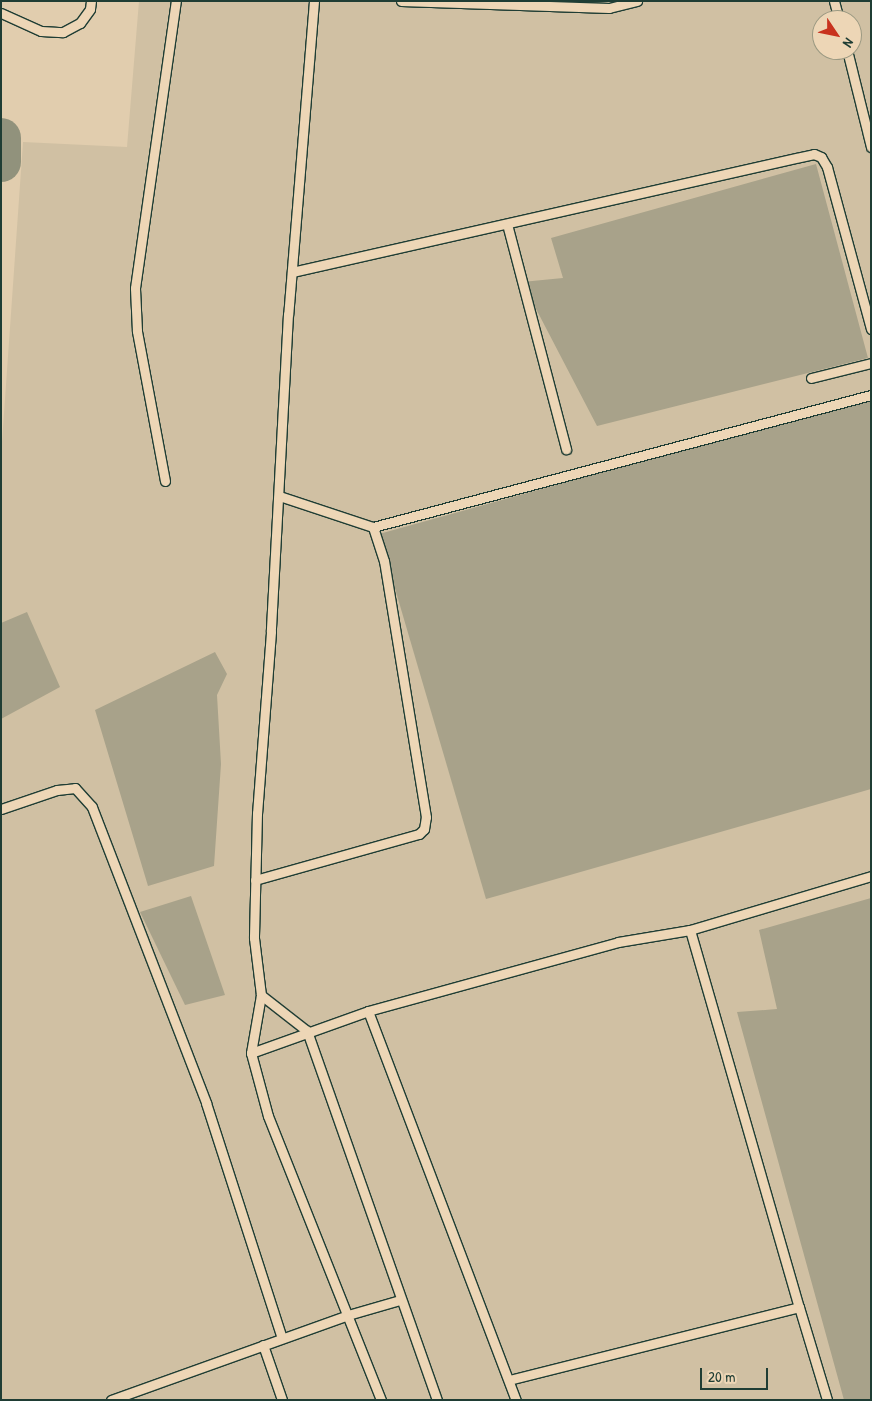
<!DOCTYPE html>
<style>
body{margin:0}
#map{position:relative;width:872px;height:1401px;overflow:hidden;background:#e1cdae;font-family:"Patrick Hand",sans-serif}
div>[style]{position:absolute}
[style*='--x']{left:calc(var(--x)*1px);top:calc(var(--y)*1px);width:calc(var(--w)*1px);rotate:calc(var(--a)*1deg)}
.built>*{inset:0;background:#d0c0a3}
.river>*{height:40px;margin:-20px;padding:0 20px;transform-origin:20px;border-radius:20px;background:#91927c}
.building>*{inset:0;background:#a8a28a}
.roads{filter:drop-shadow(1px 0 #1f3d34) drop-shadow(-1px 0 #1f3d34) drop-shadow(0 1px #1f3d34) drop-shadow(0 -1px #1f3d34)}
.service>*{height:9px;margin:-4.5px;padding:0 4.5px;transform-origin:4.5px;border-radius:4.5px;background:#edd6b6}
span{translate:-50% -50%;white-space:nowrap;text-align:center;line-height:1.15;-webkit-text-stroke:4px #edd6b6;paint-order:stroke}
.frame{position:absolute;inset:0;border:2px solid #1f3d34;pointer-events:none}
.north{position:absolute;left:812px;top:10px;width:50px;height:50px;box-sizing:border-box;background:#edd6b6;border:1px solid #9b9982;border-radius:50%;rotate:124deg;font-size:14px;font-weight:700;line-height:20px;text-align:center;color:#1f3d34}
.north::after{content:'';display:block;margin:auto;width:18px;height:22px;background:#c8321e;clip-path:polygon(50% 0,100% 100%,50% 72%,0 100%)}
.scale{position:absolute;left:700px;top:1368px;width:68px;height:22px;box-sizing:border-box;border:2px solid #1f3d34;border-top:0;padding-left:6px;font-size:15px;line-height:18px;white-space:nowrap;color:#1f3d34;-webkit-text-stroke:4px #edd6b6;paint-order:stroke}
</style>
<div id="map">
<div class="built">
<i style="clip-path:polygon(evenodd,139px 1px,871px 1px,871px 1400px,1px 1400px,1px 456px,23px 142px,127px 147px,139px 1px,822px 20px,852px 20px,852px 50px,822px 50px,822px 20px)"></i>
</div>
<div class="river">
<i style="--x:1;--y:138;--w:24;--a:90"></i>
</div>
<div class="building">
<i style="clip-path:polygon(816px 164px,868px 358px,597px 426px,522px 282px,563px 278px,551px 238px)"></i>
<i style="clip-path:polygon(871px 398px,871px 789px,486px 899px,379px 534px)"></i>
<i style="clip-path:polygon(27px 612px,60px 687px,1px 719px,1px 623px)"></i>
<i style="clip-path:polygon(215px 652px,227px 674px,217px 695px,221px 764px,214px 866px,148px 886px,95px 710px)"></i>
<i style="clip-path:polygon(191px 896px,225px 995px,185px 1005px,140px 912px)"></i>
<i style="clip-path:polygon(871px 898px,871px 1400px,844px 1400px,737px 1012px,777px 1009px,759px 930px)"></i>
</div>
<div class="roads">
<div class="service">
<i style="--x:314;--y:1;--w:314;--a:94.7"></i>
<i style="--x:288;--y:314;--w:318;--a:93.1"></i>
<i style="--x:271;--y:632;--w:182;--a:94.4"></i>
<i style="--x:257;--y:813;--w:125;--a:91.4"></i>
<i style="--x:254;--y:938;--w:57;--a:83"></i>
<i style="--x:261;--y:995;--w:58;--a:38"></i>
<i style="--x:307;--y:1031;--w:391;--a:70.6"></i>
<i style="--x:401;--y:1;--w:208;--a:1.9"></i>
<i style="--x:609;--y:8;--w:29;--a:-14"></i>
<i style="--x:834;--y:1;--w:20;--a:75"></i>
<i style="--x:1;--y:13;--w:44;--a:24.2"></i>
<i style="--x:41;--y:31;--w:22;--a:3"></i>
<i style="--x:63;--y:32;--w:19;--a:-28"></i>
<i style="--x:80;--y:23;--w:17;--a:-54"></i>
<i style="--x:90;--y:9;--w:8;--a:-83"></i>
<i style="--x:847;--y:50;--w:100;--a:76.1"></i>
<i style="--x:507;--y:224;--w:233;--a:75.3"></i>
<i style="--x:292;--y:272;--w:535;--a:-12.74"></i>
<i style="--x:814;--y:154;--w:8;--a:23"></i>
<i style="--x:821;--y:157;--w:12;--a:59"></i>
<i style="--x:827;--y:167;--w:168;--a:74.8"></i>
<i style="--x:811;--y:378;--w:62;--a:-14"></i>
<i style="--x:165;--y:481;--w:153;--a:-100.6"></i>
<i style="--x:137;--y:331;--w:43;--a:-92.7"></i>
<i style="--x:135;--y:288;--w:290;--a:-81.9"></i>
<i style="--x:373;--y:527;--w:515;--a:-14.85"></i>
<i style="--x:1;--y:809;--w:59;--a:-18.7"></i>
<i style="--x:57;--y:790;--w:18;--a:-6"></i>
<i style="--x:75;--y:788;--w:25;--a:48"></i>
<i style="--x:92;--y:807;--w:317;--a:68.9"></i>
<i style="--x:206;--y:1103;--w:247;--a:72.1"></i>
<i style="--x:255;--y:880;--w:170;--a:-15.7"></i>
<i style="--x:419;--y:834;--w:7;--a:-45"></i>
<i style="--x:424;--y:829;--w:12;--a:-81"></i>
<i style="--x:426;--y:817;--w:259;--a:-99.3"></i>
<i style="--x:384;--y:561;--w:36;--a:-108"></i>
<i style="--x:373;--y:527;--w:99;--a:-161.7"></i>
<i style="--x:690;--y:930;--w:392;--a:73.9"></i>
<i style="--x:261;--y:995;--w:59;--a:99.8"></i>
<i style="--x:251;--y:1053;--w:65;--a:74.9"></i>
<i style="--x:268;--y:1116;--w:306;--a:68.3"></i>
<i style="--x:368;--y:1011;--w:416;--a:69.2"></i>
<i style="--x:251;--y:1053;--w:124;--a:-19.7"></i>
<i style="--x:368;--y:1011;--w:259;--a:-15.4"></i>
<i style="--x:618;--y:942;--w:73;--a:-9.5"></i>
<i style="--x:690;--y:930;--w:189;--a:-16.6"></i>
<i style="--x:263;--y:1345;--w:58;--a:70.9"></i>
<i style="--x:509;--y:1380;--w:299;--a:-14.1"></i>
<i style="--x:799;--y:1307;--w:97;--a:73.2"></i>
<i style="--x:111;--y:1400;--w:252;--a:-19.7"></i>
<i style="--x:348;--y:1315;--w:54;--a:-16.1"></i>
</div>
</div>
<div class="frame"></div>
<div class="north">N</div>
<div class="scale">20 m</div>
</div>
